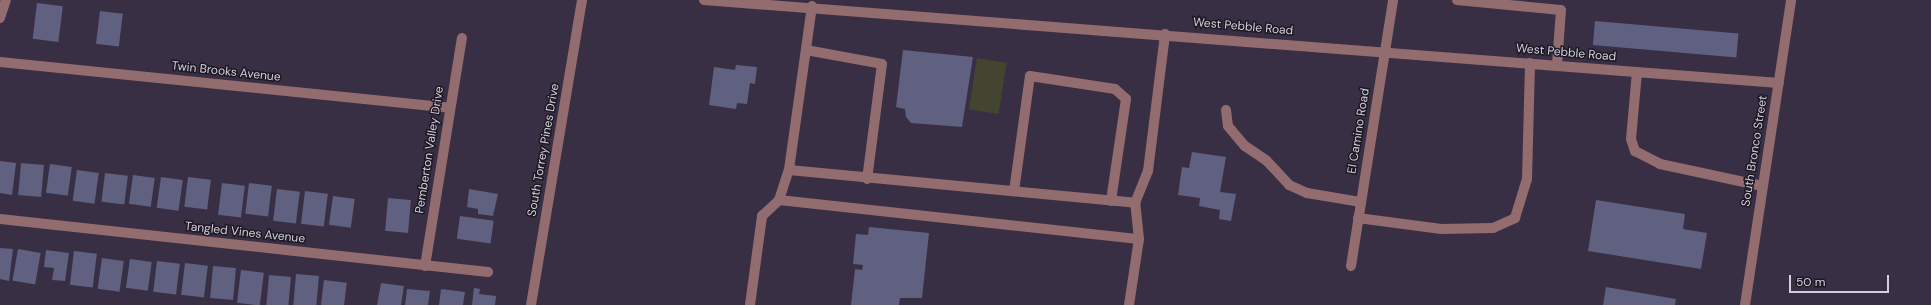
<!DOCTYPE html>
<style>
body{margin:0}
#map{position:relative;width:1931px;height:305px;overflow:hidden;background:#382f45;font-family:"DM Sans",sans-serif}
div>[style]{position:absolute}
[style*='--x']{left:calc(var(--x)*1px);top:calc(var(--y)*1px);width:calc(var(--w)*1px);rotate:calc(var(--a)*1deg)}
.green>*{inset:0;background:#43452e;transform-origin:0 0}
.building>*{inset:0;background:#606080;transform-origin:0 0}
.minor>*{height:10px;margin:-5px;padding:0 5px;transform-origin:5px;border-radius:5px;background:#936c6f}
span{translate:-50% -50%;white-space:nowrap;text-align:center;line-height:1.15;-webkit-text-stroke:3px #1d1923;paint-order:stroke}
.street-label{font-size:12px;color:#d4cfdd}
.scale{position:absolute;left:1789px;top:275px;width:100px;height:18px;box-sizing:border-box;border:2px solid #d4cfdd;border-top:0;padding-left:5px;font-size:12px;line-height:14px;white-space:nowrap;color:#d4cfdd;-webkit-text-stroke:3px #1d1923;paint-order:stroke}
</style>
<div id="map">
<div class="green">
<i style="left:977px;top:58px;width:30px;height:52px;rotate:9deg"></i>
</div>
<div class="building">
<i style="left:37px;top:3px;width:26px;height:36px;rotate:7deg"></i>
<i style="left:100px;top:11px;width:23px;height:33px;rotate:7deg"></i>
<i style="left:1595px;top:21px;width:144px;height:24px;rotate:5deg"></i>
<i style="clip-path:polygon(903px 50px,973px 57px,962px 127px,911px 123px,906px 117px,905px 109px,896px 107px)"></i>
<i style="clip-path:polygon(736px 65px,757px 67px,755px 84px,750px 83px,747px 104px,737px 103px,736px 109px,709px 105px,714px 67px,735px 70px)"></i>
<i style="clip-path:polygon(1192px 152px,1226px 157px,1220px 192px,1236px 194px,1231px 221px,1219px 219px,1220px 210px,1199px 206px,1200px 198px,1178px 195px,1182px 167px,1189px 168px)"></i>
<i style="clip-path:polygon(0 161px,16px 163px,12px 195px,0 193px)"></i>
<i style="left:21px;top:163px;width:23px;height:32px;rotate:5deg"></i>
<i style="left:50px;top:164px;width:22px;height:29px;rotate:8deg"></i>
<i style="left:77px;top:170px;width:22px;height:31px;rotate:8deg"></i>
<i style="left:105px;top:173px;width:23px;height:29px;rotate:7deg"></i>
<i style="left:133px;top:175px;width:22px;height:29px;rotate:8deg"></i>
<i style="left:161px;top:177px;width:22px;height:31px;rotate:8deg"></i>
<i style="left:188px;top:177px;width:23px;height:30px;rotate:7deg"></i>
<i style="left:222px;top:183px;width:23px;height:32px;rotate:7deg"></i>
<i style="left:249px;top:183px;width:23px;height:31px;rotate:7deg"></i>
<i style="left:277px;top:189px;width:23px;height:32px;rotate:7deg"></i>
<i style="clip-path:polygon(469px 189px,498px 194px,493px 216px,478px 214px,478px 209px,467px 207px)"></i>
<i style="left:305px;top:191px;width:23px;height:33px;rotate:7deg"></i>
<i style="left:333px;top:196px;width:22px;height:29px;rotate:8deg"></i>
<i style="left:388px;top:198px;width:23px;height:33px;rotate:5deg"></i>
<i style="clip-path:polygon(1596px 200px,1685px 214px,1683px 229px,1707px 233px,1701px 269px,1588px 251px)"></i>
<i style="left:460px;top:216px;width:34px;height:23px;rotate:8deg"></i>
<i style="clip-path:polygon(869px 227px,929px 233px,922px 298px,900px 298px,899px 305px,851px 305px,855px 269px,862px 270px,863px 265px,853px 264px,856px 234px,868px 235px)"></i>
<i style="clip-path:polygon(0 248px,13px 249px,9px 281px,0 279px)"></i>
<i style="left:18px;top:249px;width:23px;height:32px;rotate:10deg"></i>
<i style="clip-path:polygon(46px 250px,69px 253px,65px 281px,52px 280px,54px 268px,44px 267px)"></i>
<i style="left:74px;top:251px;width:23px;height:34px;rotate:7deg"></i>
<i style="left:102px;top:258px;width:22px;height:31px;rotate:8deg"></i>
<i style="left:130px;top:259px;width:22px;height:29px;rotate:8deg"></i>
<i style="left:157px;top:261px;width:23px;height:31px;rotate:7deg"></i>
<i style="left:185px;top:263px;width:23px;height:32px;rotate:7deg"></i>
<i style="left:213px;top:266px;width:23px;height:32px;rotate:5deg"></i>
<i style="left:241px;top:270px;width:23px;height:33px;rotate:7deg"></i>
<i style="left:296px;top:274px;width:23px;height:31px;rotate:5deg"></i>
<i style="left:269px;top:275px;width:22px;height:30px;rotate:5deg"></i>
<i style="left:324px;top:280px;width:23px;height:25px;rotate:7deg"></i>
<i style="clip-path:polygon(381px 283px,404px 286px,401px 305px,377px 305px)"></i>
<i style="clip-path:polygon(1606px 287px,1676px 299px,1675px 305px,1603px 305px)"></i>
<i style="clip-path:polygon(474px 288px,480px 289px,479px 294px,496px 296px,495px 305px,472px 305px)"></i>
<i style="clip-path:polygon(407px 289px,430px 291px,428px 305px,405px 305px)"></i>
<i style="clip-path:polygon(441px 289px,465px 292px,463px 305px,439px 305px)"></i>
</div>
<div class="minor">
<i style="--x:704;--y:0;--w:1078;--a:4.42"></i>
<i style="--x:1457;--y:0;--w:104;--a:5.5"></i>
<i style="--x:1561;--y:10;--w:55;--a:94.2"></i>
<i style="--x:812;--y:6;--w:166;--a:98"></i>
<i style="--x:789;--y:170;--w:348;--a:5.4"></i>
<i style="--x:1135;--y:203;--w:35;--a:-68"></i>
<i style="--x:1148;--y:171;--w:138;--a:-82.9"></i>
<i style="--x:0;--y:18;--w:19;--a:-72"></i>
<i style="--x:806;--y:50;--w:77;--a:10.4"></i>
<i style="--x:882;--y:64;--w:116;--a:97.4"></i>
<i style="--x:0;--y:62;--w:452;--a:5.8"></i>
<i style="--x:1637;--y:72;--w:67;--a:95.1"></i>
<i style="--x:1631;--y:139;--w:13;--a:72"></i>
<i style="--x:1635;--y:151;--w:28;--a:27"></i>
<i style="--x:1660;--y:164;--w:105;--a:12.1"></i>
<i style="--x:1226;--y:110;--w:16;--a:83"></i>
<i style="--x:1228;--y:126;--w:26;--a:50"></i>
<i style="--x:1245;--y:146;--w:25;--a:34"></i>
<i style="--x:1266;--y:160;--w:34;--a:47"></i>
<i style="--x:1289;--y:185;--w:20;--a:24"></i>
<i style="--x:1307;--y:193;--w:55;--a:9.5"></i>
<i style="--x:1014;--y:191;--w:116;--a:-82.1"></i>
<i style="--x:1030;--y:76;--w:86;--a:8.7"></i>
<i style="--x:1115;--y:89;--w:15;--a:42"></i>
<i style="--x:1126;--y:99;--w:103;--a:98.4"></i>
<i style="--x:779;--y:200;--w:362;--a:6.2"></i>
<i style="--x:1358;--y:218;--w:84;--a:7.5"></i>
<i style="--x:1441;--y:229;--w:52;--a:-1.1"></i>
<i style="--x:1493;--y:228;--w:24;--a:-24"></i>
<i style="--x:1515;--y:218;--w:41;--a:-72.9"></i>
<i style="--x:1527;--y:179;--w:116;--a:-88.5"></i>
<i style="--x:0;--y:219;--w:491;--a:6.2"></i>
<i style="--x:425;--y:266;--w:231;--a:-80.8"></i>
<i style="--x:1351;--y:266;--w:269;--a:-81"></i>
<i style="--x:531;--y:305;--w:309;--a:-80.5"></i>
<i style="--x:750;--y:305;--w:90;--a:-82.3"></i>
<i style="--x:762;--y:216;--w:23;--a:-43"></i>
<i style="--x:779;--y:200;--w:32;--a:-72"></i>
<i style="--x:1129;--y:305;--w:67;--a:-81.4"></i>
<i style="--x:1139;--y:239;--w:36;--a:-96"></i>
<i style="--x:1745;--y:305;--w:308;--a:-81.4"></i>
</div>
<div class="street-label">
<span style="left:1243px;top:27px;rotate:5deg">West Pebble Road</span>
<span style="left:1566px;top:53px;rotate:5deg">West Pebble Road</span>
<span style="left:226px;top:72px;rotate:6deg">Twin Brooks Avenue</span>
<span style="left:1359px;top:131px;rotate:-81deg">El Camino Road</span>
<span style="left:430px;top:150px;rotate:-81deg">Pemberton Valley Drive</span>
<span style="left:544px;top:150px;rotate:-80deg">South Torrey Pines Drive</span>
<span style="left:1755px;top:151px;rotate:-81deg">South Bronco Street</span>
<span style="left:245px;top:233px;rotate:6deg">Tangled Vines Avenue</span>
</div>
<div class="scale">50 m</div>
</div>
